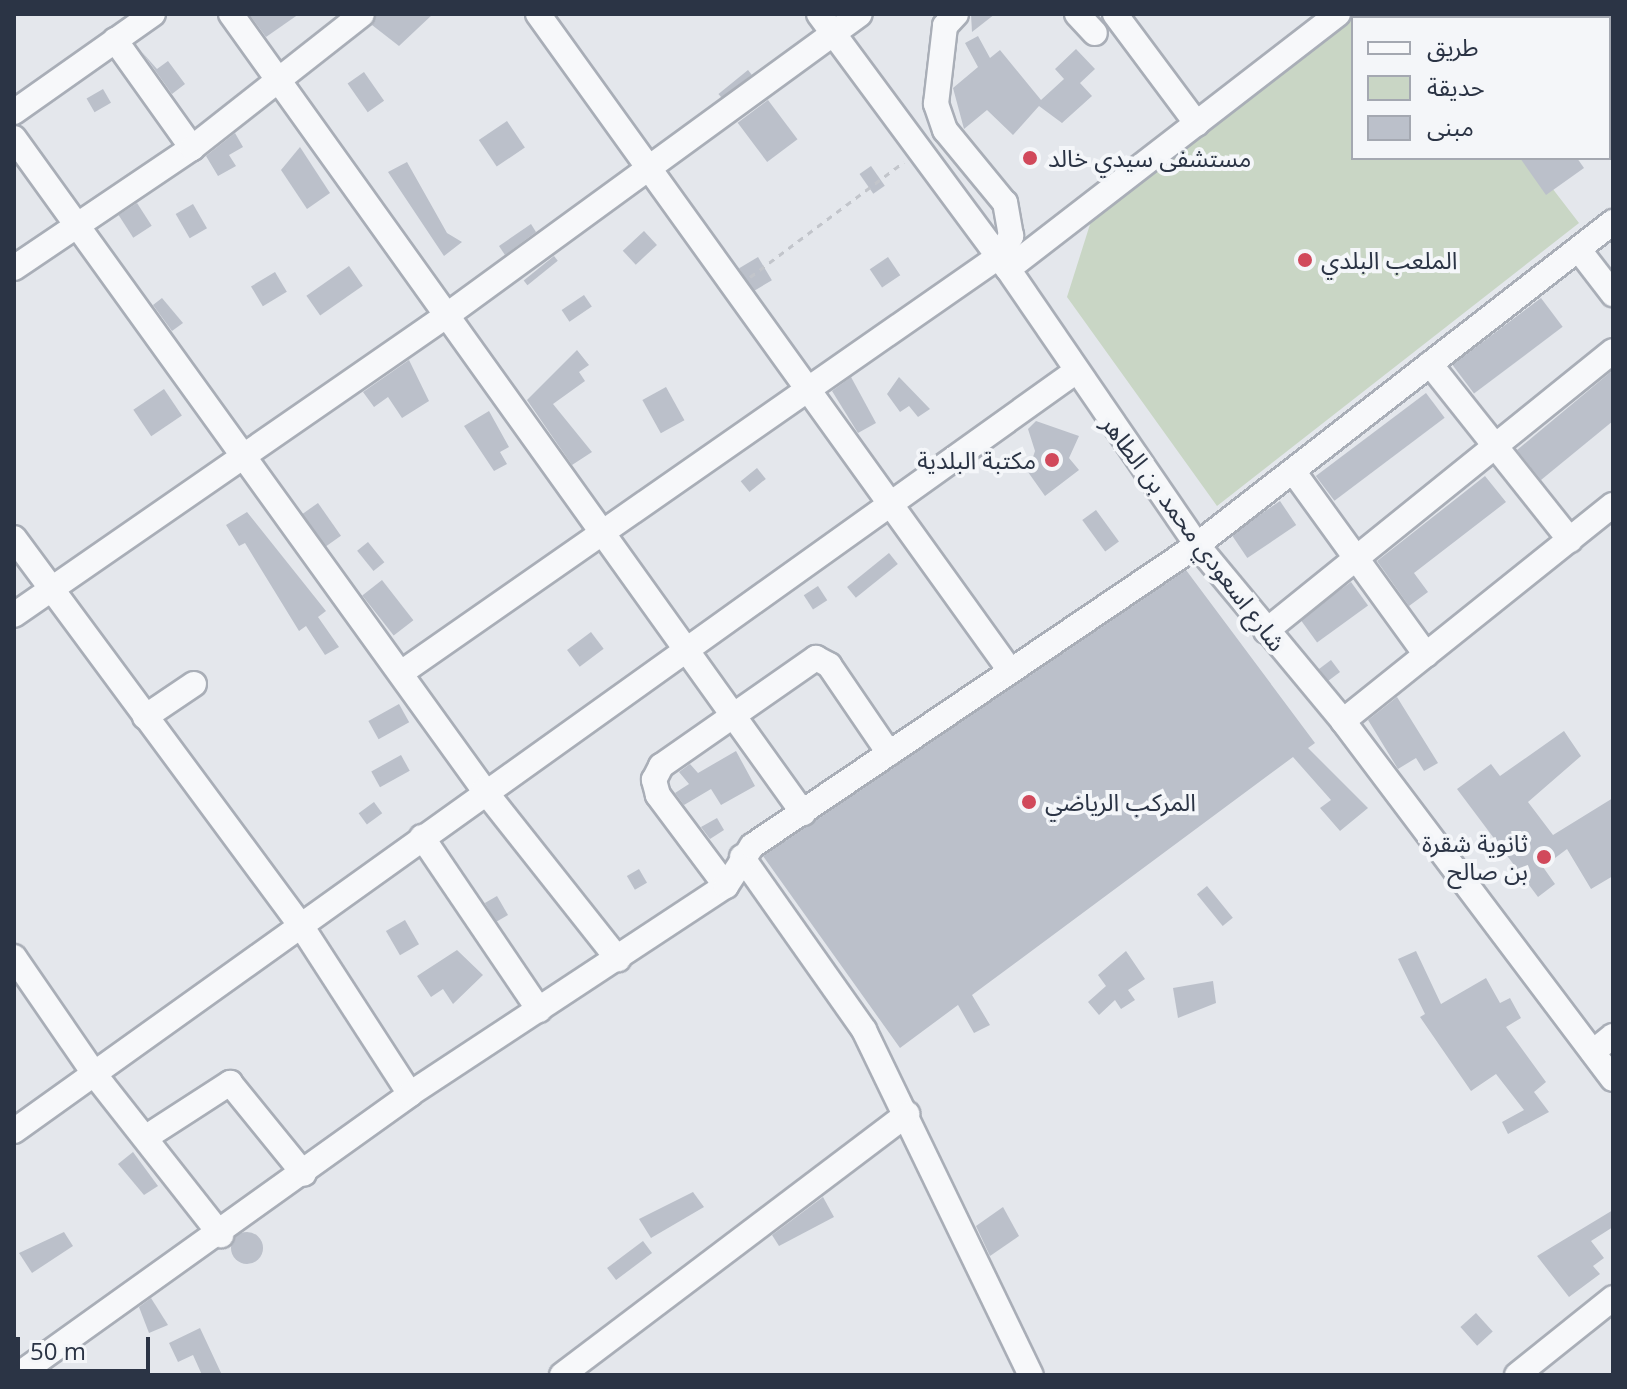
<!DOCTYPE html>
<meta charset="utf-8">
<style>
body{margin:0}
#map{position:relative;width:1627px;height:1389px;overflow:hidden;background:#e4e7ec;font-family:"Open Sans","Noto Sans Arabic",sans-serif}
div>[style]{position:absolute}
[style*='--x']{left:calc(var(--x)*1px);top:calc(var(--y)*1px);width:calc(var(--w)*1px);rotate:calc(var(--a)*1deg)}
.green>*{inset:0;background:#c9d6c5}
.building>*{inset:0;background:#bbc0ca;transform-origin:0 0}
.round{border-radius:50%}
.path>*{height:3px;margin-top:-1.5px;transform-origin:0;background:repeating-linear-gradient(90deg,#c2c5cb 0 6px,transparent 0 12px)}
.roads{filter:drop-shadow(2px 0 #a9aeb7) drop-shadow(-2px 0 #a9aeb7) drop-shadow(0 2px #a9aeb7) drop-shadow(0 -2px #a9aeb7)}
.minor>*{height:24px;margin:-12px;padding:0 12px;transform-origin:12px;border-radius:12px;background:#f7f8fa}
.dots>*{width:22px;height:22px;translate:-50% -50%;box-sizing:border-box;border:4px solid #f4f6f9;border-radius:50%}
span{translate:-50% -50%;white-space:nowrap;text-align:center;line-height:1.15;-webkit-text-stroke:8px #f4f6f9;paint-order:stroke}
.poi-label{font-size:24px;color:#2b3445}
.left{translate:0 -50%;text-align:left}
.right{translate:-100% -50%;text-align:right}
.street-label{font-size:24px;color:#2b3445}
.frame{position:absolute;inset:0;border:16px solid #2b3445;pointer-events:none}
.legend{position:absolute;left:1351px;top:16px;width:260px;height:144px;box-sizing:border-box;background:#f4f6f9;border:2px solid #a4a8b1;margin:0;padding:10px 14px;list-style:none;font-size:24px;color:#2b3445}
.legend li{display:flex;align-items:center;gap:16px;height:40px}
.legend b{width:40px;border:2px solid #a4a8b1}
.scale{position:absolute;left:16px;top:1337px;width:134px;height:36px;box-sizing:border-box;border:4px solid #2b3445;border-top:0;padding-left:10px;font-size:24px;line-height:28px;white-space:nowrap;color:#2b3445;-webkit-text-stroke:6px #f4f6f9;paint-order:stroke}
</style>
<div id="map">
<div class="green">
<i style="clip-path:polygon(1346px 14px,1420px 18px,1353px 18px,1353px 158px,1529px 158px,1579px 223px,1217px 506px,1067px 297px,1092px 218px)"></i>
</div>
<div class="building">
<i style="clip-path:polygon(249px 14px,299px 14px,266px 37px)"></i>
<i style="clip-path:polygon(377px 14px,433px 14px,399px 46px,372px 25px)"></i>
<i style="clip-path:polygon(971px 14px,995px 14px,972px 32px)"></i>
<i style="clip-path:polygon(978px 36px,990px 58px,1000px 50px,1041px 100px,1064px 79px,1055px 69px,1076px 49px,1095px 69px,1080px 83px,1092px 96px,1062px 123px,1039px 106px,1013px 135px,987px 110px,964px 129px,953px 88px,978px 67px,965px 43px)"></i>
<i style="clip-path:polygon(142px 52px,157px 69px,168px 61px,185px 84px,172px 94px)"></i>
<i style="left:748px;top:70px;width:6px;height:38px;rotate:51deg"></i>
<i style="left:364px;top:72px;width:35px;height:20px;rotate:55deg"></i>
<i style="left:103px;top:89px;width:16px;height:19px;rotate:60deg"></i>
<i style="left:768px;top:100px;width:49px;height:38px;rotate:53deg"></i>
<i style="left:507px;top:121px;width:32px;height:34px;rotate:56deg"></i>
<i style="clip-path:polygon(235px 133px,243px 147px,229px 155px,236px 166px,218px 176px,206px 156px)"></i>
<i style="clip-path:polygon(300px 147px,330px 193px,307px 209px,281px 170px)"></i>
<i style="clip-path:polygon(1520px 158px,1577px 158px,1584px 168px,1546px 195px)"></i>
<i style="clip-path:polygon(407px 162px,447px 233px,462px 242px,444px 256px,388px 172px)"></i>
<i style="left:871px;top:166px;width:24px;height:14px;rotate:55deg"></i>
<i style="left:137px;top:203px;width:27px;height:22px;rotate:57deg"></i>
<i style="left:193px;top:204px;width:28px;height:20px;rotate:60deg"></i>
<i style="clip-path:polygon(531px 224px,536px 232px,505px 255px,499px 246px)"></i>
<i style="left:644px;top:231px;width:19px;height:29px;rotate:47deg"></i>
<i style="left:554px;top:256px;width:6px;height:39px;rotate:51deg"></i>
<i style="left:758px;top:257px;width:27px;height:22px;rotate:59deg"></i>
<i style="left:888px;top:257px;width:22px;height:22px;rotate:56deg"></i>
<i style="left:349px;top:266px;width:24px;height:52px;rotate:55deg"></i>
<i style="left:275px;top:272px;width:23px;height:28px;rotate:59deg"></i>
<i style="left:584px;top:295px;width:14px;height:27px;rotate:56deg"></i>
<i style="clip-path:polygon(162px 298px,183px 323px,172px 331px,153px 305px)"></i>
<i style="left:1541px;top:298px;width:36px;height:111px;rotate:53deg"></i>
<i style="clip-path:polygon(577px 350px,589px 365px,579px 372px,585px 381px,553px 404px,592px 452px,572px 465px,527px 400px)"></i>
<i style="clip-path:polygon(409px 360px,429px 401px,402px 418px,388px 397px,374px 407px,363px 392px)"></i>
<i style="clip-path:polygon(1613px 370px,1613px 421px,1541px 480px,1517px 450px)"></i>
<i style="clip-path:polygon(851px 377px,876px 423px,858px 433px,832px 391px)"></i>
<i style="clip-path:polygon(899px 377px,930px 409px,918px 417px,909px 406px,900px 412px,887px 394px)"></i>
<i style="left:666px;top:387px;width:38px;height:27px;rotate:61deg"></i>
<i style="left:164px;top:389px;width:32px;height:37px;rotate:56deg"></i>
<i style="left:1426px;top:393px;width:31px;height:138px;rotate:53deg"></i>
<i style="clip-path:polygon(489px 411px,509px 447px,500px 452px,507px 464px,494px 471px,464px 426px)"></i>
<i style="clip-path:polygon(1036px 421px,1079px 436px,1069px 458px,1079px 470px,1045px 496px,1028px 472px,1035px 451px,1028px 429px)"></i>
<i style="left:757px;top:468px;width:14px;height:21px;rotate:51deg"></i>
<i style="clip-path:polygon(1485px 476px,1506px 502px,1414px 573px,1428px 592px,1409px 606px,1377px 561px)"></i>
<i style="left:1280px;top:501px;width:29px;height:59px;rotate:56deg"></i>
<i style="left:318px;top:503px;width:40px;height:19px;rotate:55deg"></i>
<i style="left:1096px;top:510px;width:39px;height:17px;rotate:54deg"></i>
<i style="clip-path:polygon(247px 512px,326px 611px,318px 617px,339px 647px,325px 655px,306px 626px,299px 631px,245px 543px,239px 546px,226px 525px)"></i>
<i style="left:368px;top:542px;width:26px;height:14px;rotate:51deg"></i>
<i style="left:889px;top:553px;width:14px;height:54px;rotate:51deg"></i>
<i style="clip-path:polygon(1186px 570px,1315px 743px,1308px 748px,1368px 808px,1340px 831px,1320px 808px,1331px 800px,1293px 757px,972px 995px,990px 1025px,974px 1033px,958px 1005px,900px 1048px,763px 856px)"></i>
<i style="left:382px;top:580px;width:51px;height:25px;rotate:52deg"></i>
<i style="left:1351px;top:582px;width:29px;height:63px;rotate:54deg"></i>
<i style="left:818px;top:586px;width:17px;height:17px;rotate:57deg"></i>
<i style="left:591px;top:632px;width:21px;height:30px;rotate:53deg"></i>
<i style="left:1331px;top:660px;width:15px;height:15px;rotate:53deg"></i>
<i style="clip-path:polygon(1397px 697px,1438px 763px,1424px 771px,1416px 758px,1398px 769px,1368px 720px)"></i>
<i style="left:399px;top:704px;width:21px;height:35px;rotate:61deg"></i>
<i style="clip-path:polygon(1564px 731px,1581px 756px,1528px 802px,1553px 835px,1613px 798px,1613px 876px,1591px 889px,1567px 849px,1543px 867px,1555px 884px,1538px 897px,1457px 789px,1491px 764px,1500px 776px)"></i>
<i style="clip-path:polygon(736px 751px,755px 786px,721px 805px,711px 789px,684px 805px,675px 793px,689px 784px,679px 772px,690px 764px,698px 773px)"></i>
<i style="left:401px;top:755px;width:18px;height:34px;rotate:61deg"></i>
<i style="left:374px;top:802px;width:14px;height:19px;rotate:54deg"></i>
<i style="clip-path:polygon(717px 818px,724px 830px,710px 839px,701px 827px)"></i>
<i style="left:639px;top:869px;width:16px;height:14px;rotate:60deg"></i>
<i style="left:1207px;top:886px;width:41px;height:13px;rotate:51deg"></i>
<i style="left:497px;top:896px;width:22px;height:14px;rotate:60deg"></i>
<i style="left:405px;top:920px;width:28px;height:22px;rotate:60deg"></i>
<i style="clip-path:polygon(457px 950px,483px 975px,453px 1004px,443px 989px,431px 997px,417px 976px)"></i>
<i style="clip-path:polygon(1126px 951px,1145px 979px,1128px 990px,1135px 1000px,1121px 1009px,1115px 1000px,1099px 1015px,1088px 1002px,1106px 986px,1098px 975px)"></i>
<i style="clip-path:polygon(1416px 951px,1441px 1004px,1486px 978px,1500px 1003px,1510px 998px,1521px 1018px,1506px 1027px,1546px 1082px,1534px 1092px,1549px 1112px,1508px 1134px,1502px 1122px,1524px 1110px,1496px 1074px,1471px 1091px,1420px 1017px,1425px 1014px,1398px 959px)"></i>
<i style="clip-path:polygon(1213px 981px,1216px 1003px,1178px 1018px,1173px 988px)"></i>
<i style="clip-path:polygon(133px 1152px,158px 1186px,144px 1195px,118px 1164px)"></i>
<i style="clip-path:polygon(693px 1192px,704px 1207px,651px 1238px,639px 1219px)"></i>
<i style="clip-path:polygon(823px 1197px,834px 1217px,779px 1246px,772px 1235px)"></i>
<i style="clip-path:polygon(1003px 1207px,1019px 1236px,990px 1256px,976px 1226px)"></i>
<i style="clip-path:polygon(1613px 1210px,1613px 1227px,1591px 1241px,1604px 1258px,1593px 1266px,1600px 1274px,1569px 1297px,1537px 1256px)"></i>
<i style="clip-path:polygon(64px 1232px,73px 1246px,32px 1273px,19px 1253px)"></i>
<i class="round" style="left:231px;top:1232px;width:32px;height:32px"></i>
<i style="left:643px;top:1241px;width:15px;height:45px;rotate:53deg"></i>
<i style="clip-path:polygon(151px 1298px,168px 1325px,149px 1333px,139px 1307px)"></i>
<i style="left:1476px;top:1313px;width:25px;height:21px;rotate:48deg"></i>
<i style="clip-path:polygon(200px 1328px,222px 1375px,202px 1375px,193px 1355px,178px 1362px,169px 1343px)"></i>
</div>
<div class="path">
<i style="--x:750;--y:277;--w:192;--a:-36.8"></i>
</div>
<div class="roads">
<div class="minor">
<i style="--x:231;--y:14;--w:983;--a:54.4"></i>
<i style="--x:538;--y:14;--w:807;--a:54.28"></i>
<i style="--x:819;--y:14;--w:317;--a:53.5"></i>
<i style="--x:1008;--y:269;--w:335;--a:55.6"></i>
<i style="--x:1197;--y:545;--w:229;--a:50.3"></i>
<i style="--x:1343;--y:721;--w:448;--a:53"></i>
<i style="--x:1077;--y:14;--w:26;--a:47"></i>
<i style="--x:1115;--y:14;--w:137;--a:53.3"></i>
<i style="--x:1607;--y:14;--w:10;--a:53"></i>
<i style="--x:115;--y:40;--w:133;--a:54.5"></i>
<i style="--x:14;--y:112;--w:170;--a:-35.2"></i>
<i style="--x:14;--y:138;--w:804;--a:54.21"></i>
<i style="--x:484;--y:790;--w:216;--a:51.6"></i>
<i style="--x:1579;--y:250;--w:56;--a:52.3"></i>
<i style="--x:14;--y:268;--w:215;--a:-34"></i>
<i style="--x:192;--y:148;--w:216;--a:-38.2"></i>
<i style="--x:1008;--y:269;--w:417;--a:-37.7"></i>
<i style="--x:1430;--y:364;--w:225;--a:51.5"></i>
<i style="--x:1293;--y:471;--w:227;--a:54.1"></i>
<i style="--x:14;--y:538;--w:484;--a:53.5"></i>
<i style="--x:302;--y:927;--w:199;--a:57.1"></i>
<i style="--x:14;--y:615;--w:525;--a:-34.69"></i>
<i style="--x:446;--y:316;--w:512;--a:-36.11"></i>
<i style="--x:1266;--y:631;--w:446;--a:-38.9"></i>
<i style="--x:401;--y:673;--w:728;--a:-34.87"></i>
<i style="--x:998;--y:257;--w:25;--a:-58"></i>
<i style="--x:1011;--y:236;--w:34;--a:-100"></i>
<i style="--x:1005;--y:203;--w:94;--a:-129.4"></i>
<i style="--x:945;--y:130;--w:28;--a:-109"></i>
<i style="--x:936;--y:104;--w:79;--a:-83.4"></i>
<i style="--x:945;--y:26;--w:16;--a:-47"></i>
<i style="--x:145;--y:717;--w:59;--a:-34"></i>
<i style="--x:1343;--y:721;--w:346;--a:-38.7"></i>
<i style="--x:422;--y:837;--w:209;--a:55.9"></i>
<i style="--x:742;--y:857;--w:212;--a:54.8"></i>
<i style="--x:864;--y:1030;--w:383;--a:64.2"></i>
<i style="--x:726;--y:886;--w:114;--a:-126.8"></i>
<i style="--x:658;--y:795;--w:16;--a:-105"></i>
<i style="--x:654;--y:780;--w:16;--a:-63"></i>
<i style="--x:661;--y:766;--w:189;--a:-34.9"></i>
<i style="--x:816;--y:658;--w:15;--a:28"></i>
<i style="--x:829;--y:665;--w:107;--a:55.7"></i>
<i style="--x:14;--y:957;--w:143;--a:55.5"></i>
<i style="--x:95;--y:1075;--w:204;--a:51.8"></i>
<i style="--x:1593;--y:1052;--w:26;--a:-39"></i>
<i style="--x:14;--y:1131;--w:1305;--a:-35.58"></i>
<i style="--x:148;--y:1136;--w:98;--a:-32.9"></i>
<i style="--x:230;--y:1083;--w:117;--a:50.9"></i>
<i style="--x:18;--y:1375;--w:482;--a:-35.6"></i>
<i style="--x:410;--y:1094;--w:378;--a:-33.4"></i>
<i style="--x:726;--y:886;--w:48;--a:-57"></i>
<i style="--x:752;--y:846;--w:537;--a:-34.07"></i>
<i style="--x:1197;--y:545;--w:527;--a:-37.83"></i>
<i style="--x:562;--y:1375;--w:433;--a:-37.1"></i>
<i style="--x:1517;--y:1375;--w:123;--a:-38.7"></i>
</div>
</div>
<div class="dots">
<i style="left:1030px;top:158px;background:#d1495b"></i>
<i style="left:1305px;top:260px;background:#d1495b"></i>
<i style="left:1052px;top:460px;background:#d1495b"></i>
<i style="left:1029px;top:802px;background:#d1495b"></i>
<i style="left:1544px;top:857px;background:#d1495b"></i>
</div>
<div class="poi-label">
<span class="left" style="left:1048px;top:158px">مستشفى سيدي خالد</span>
<span class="left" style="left:1321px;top:260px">الملعب البلدي</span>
<span class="right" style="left:1036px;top:460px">مكتبة البلدية</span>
<span class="left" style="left:1045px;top:802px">المركب الرياضي</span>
<span class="right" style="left:1528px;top:857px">ثانوية شقرة<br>بن صالح</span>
</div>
<div class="street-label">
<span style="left:1194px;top:533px;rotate:53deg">شارع اسعودي محمد بن الطاهر</span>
</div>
<div class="frame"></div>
<ul class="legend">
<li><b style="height:10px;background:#f7f8fa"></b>طريق</li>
<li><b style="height:22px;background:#c9d6c5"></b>حديقة</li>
<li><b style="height:22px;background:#bbc0ca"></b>مبنى</li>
</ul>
<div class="scale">50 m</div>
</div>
